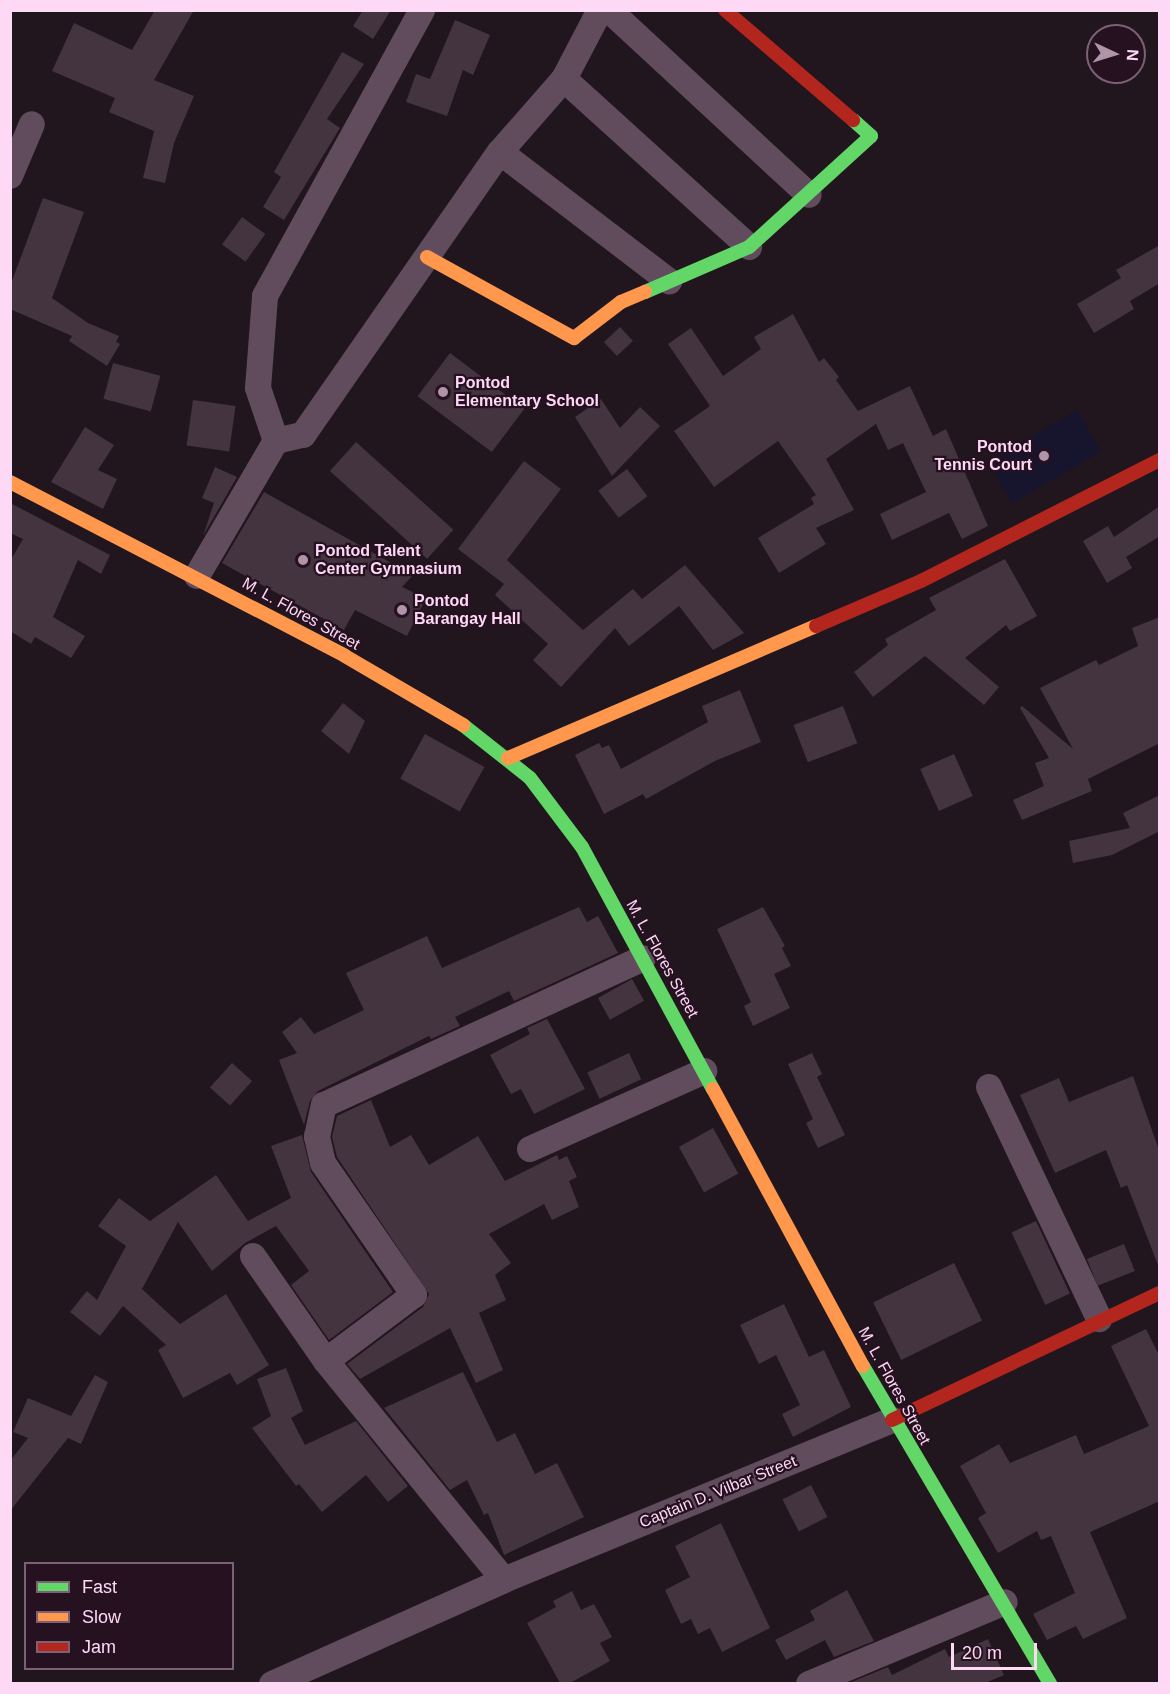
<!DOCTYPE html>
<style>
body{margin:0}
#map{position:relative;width:1170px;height:1694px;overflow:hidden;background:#21161e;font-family:Helvetica,sans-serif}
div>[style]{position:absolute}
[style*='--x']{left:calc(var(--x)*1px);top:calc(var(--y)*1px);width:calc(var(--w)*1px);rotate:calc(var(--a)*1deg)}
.green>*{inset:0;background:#17152e;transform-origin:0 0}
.building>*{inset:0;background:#43343f;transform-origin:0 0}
.street>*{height:26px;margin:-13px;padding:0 13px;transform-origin:13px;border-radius:13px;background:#614c5e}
.fast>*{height:14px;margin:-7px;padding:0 7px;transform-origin:7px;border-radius:7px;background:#63d668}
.slow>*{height:14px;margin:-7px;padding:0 7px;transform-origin:7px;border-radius:7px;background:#ff974d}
.jam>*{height:14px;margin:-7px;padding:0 7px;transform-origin:7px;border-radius:7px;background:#b3261e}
.dots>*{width:16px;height:16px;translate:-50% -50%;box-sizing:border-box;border:3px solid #261121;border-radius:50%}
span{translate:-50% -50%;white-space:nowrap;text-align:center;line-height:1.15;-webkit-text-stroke:4.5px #261121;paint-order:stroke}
.poi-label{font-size:16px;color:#fdd9f5;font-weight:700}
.left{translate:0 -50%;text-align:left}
.right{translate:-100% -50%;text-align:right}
.street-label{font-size:16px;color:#fdd9f5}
.frame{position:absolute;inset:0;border:12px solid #fdd9f5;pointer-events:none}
.legend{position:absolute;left:24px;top:1562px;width:210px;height:108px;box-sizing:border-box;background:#261121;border:2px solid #7c6176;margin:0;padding:8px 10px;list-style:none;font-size:18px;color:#fdd9f5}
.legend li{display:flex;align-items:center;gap:12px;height:30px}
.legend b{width:30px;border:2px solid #7c6176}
.north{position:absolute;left:1086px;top:24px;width:60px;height:60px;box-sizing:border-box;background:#261121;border:2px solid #7c6176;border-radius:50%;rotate:94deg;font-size:16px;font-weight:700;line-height:24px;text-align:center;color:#fdd9f5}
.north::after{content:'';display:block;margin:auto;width:21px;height:27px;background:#b095aa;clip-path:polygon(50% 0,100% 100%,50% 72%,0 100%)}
.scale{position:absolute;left:951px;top:1643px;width:86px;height:27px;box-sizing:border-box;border:3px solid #fdd9f5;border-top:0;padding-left:8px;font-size:18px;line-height:21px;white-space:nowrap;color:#fdd9f5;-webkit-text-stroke:4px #261121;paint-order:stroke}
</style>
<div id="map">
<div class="green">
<i style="left:1077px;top:410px;width:48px;height:103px;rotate:60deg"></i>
</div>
<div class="building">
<i style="clip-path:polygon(155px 10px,194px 10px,154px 80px,194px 96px,174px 143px,165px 183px,143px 178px,154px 131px,109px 112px,115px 98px,52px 71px,74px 23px,132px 50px)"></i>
<i style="clip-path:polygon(363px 10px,391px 10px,373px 39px,353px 26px)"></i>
<i style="clip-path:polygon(455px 20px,490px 35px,473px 75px,463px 70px,447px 116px,406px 102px,416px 74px,430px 79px)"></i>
<i style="clip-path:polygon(342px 52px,364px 64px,327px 119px,340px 128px,284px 220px,263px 207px,281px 177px,274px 172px)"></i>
<i style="clip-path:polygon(43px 198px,84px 212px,52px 298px,88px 323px,119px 336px,116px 342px,120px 344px,107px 366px,69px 341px,72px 336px,10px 309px,10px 286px)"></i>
<i style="left:242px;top:217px;width:29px;height:34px;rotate:36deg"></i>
<i style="clip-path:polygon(1160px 245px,1160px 283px,1130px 301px,1134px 309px,1094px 333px,1077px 304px,1121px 278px,1116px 270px)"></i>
<i style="clip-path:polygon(793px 314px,819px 362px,824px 358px,839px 377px,836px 380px,858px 411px,910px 386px,933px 436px,946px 429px,988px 526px,962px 539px,949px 513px,892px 540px,880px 514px,926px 492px,903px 443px,888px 450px,876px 424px,826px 459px,854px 510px,816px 528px,826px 544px,779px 573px,758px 538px,814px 504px,811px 498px,816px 495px,778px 441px,714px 487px,674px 431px,710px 406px,668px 344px,691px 328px,723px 376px,761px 349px,754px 337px)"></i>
<i style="left:620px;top:327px;width:19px;height:22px;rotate:47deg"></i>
<i style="left:450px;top:353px;width:93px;height:54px;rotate:37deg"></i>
<i style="left:113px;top:363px;width:49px;height:37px;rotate:15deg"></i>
<i style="clip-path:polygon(601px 399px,620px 428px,640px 407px,660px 426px,612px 476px,575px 417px)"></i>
<i style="left:193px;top:400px;width:43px;height:46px;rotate:8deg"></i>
<i style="clip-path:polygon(85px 427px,114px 445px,98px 470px,117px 479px,103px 509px,51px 482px)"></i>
<i style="left:356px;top:442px;width:131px;height:39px;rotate:42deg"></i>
<i style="clip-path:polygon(524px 461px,561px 489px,507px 560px,583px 630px,633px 589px,642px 599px,685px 565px,744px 633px,713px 650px,679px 606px,629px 646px,615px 628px,561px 687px,533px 660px,548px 644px,495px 595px,504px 584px,458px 549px)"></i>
<i style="clip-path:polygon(215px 467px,237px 477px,203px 536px,214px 503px,202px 498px)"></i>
<i style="left:627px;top:469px;width:34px;height:36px;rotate:53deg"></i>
<i style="clip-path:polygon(264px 492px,413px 575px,402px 587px,426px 598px,407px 636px,355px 610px,344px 630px,222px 563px)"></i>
<i style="clip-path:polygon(10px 503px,110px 555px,101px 574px,78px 560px,53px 617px,85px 636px,71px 658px,35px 637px,31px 644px,10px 631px,10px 561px,23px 539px,10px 533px)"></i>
<i style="clip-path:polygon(1160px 506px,1160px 536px,1126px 557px,1132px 568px,1107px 583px,1083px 541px,1108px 526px,1114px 537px)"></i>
<i style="clip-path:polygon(1005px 559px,1037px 616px,1010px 631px,1006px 625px,965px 658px,999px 687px,984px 705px,925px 656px,873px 697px,854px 672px,888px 645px,885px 639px,936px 610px,929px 598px)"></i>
<i style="clip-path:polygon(1160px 617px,1160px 743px,1088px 779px,1092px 791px,1022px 820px,1013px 800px,1044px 786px,1035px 763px,1049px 758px,1020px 708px,1022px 706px,1073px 749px,1040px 688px,1096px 660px,1099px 665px,1138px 646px,1132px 628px)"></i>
<i style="clip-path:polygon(740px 690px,761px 742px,715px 761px,646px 799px,643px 794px,604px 814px,575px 755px,599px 743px,602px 748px,609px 745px,621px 769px,708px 722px,702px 706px)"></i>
<i style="clip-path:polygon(343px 703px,365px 721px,349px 754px,321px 731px)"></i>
<i style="left:843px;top:706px;width:40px;height:53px;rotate:69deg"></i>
<i style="left:425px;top:734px;width:68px;height:51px;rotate:29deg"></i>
<i style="left:954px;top:754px;width:46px;height:37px;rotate:66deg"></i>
<i style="clip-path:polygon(1160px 795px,1160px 831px,1112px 855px,1073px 863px,1069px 841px,1130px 828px,1123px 813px)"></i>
<i style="clip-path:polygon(579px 907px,587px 922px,598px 916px,618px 953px,514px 1001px,509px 991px,455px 1017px,460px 1026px,431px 1039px,429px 1036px,318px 1091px,310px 1101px,304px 1125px,279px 1060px,297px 1053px,282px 1032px,301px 1017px,314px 1034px,364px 1010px,346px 973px,427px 936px,442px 968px)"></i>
<i style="clip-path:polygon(763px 907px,785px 946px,782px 948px,791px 966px,774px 974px,790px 1008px,753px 1026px,744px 1006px,751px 1002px,717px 929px)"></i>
<i style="left:632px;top:979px;width:25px;height:39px;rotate:61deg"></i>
<i style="clip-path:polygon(547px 1019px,585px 1089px,534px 1114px,521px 1089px,511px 1094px,490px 1055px,530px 1034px,527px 1028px)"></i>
<i style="left:629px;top:1053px;width:29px;height:46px;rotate:65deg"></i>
<i style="clip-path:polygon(812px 1053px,822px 1074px,817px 1077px,845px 1135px,818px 1148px,806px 1123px,813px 1119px,788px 1064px)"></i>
<i style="left:232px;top:1063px;width:27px;height:33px;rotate:42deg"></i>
<i style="clip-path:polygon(1133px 1076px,1160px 1153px,1158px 1265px,1127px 1185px,1121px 1188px,1106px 1150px,1055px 1173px,1020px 1095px,1059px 1078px,1069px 1102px)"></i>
<i style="clip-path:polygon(371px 1100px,390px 1147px,411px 1135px,429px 1165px,478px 1136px,505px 1181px,557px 1155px,559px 1160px,567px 1156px,577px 1177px,569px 1181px,579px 1207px,552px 1220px,544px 1204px,489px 1234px,511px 1263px,495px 1275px,506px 1300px,479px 1313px,503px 1370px,476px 1383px,450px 1328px,360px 1379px,347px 1364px,423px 1307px,429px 1294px,337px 1157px,332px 1137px,337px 1116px)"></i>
<i style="left:713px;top:1128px;width:52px;height:39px;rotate:61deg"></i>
<i style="clip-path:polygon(302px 1135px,311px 1172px,393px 1292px,329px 1340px,291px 1285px,309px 1271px,276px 1226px,245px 1243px,212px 1271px,178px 1222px,142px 1289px,180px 1324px,226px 1294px,269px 1365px,237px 1385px,230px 1373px,183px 1398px,158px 1350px,166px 1345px,123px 1306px,100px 1336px,70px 1312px,87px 1291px,97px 1300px,126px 1246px,98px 1226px,119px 1198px,150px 1221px,216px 1175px,248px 1221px,291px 1198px,271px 1146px)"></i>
<i style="left:1036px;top:1221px;width:80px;height:27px;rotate:65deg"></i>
<i style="left:1124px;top:1244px;width:29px;height:40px;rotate:68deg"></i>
<i style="left:954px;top:1263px;width:64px;height:90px;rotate:64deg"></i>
<i style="clip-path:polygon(784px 1304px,809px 1357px,824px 1350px,851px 1407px,793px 1437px,782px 1414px,800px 1405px,776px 1355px,759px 1364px,740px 1325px)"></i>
<i style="clip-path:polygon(1146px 1329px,1160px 1357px,1160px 1501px,1090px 1532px,1127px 1618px,1083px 1639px,1076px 1626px,1047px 1640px,1033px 1614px,1075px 1593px,1051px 1536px,1041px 1540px,1037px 1531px,998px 1553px,978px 1518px,986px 1513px,960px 1466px,999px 1444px,1010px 1463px,1076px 1435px,1084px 1454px,1149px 1426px,1111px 1346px)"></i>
<i style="clip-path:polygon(286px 1368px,303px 1411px,291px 1418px,305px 1445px,356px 1421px,408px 1486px,388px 1502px,366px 1475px,322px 1512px,299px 1484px,296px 1486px,252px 1428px,271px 1416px,257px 1379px)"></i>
<i style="clip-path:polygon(463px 1372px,497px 1442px,515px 1433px,535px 1474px,557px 1463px,584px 1517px,504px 1555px,488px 1513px,484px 1515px,467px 1480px,450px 1490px,384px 1408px)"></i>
<i style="clip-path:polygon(95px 1375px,108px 1382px,81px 1444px,68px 1438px,10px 1511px,10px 1461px,28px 1438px,13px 1432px,28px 1398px,71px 1416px)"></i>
<i style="left:811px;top:1485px;width:36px;height:32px;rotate:63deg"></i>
<i style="clip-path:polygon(721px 1523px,770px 1628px,722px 1652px,710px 1628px,698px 1634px,691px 1619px,681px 1624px,665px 1590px,690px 1577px,675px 1546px)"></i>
<i style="clip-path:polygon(847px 1590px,874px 1641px,834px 1657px,825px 1640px,786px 1660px,775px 1640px,815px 1620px,810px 1611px)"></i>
<i style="clip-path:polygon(572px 1591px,581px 1610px,594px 1604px,612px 1637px,600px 1643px,610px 1661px,570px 1683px,560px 1683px,527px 1623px,556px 1607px,553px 1601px)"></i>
<i style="clip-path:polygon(988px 1639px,1004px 1675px,985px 1683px,849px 1683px,888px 1667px,892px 1675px,945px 1649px,949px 1657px)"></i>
</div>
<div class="street">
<i style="--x:609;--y:10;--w:272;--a:42.8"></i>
<i style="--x:564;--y:79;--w:250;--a:42.2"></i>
<i style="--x:500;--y:152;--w:213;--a:37.4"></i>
<i style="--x:10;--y:176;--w:56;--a:-67.1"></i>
<i style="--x:276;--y:441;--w:28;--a:-13"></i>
<i style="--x:303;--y:435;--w:345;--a:-55.2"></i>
<i style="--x:500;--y:152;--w:97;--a:-48.8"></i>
<i style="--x:564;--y:79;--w:78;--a:-62.4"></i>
<i style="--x:197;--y:576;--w:156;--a:-59.7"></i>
<i style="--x:276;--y:441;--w:56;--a:-108.8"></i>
<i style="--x:258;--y:388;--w:92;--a:-85.6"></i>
<i style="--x:265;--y:296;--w:326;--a:-61.2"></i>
<i style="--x:989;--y:1087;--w:257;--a:64.6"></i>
<i style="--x:530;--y:1149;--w:191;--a:-24.1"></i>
<i style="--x:253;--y:1256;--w:128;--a:55.2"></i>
<i style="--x:326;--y:1361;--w:282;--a:50.9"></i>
<i style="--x:326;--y:1361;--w:110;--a:-36.9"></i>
<i style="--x:414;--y:1295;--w:160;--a:-124.6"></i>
<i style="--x:323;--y:1163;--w:27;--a:-103"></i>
<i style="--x:317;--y:1137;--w:33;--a:-78"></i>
<i style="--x:324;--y:1105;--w:351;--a:-24.7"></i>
<i style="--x:272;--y:1684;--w:254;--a:-24.1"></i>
<i style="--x:504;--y:1580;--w:420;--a:-22.4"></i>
<i style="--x:809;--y:1684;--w:212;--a:-22.7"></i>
</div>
<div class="fast">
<i style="--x:645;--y:292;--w:113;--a:-23.4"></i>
<i style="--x:749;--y:247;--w:165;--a:-42.3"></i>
<i style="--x:871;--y:136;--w:24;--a:-138"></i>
<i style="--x:463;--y:725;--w:85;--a:38.3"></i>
<i style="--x:530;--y:778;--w:86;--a:53"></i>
<i style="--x:582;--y:847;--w:275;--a:61.6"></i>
<i style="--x:863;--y:1366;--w:369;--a:59.5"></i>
</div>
<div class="slow">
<i style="--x:427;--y:257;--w:168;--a:28.9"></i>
<i style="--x:574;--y:338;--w:59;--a:-37.5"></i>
<i style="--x:621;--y:302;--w:26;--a:-23"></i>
<i style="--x:10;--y:482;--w:377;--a:27.4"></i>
<i style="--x:345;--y:656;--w:137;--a:30.3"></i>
<i style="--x:508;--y:758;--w:335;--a:-23.2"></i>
<i style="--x:713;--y:1089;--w:315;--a:61.6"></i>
</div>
<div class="jam">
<i style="--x:725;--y:10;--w:169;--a:40.7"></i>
<i style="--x:816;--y:626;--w:114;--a:-23.2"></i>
<i style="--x:921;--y:581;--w:268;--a:-26.9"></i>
<i style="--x:892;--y:1420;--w:297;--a:-25.4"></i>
</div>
<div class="dots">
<i style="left:443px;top:392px;background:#b095aa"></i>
<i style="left:1044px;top:456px;background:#b095aa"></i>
<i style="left:303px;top:560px;background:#b095aa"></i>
<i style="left:402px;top:610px;background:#b095aa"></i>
</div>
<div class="poi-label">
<span class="left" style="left:455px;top:392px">Pontod<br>Elementary School</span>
<span class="right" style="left:1032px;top:456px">Pontod<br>Tennis Court</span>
<span class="left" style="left:315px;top:560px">Pontod Talent<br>Center Gymnasium</span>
<span class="left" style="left:414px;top:610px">Pontod<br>Barangay Hall</span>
</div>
<div class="street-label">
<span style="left:301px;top:614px;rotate:29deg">M. L. Flores Street</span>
<span style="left:662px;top:959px;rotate:61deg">M. L. Flores Street</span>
<span style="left:894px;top:1386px;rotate:61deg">M. L. Flores Street</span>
<span style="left:718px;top:1492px;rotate:-22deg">Captain D. Vilbar Street</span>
</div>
<div class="frame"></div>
<ul class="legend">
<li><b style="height:8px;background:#63d668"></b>Fast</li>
<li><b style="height:8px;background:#ff974d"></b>Slow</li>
<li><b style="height:8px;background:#b3261e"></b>Jam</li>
</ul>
<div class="north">N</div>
<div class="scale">20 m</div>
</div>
